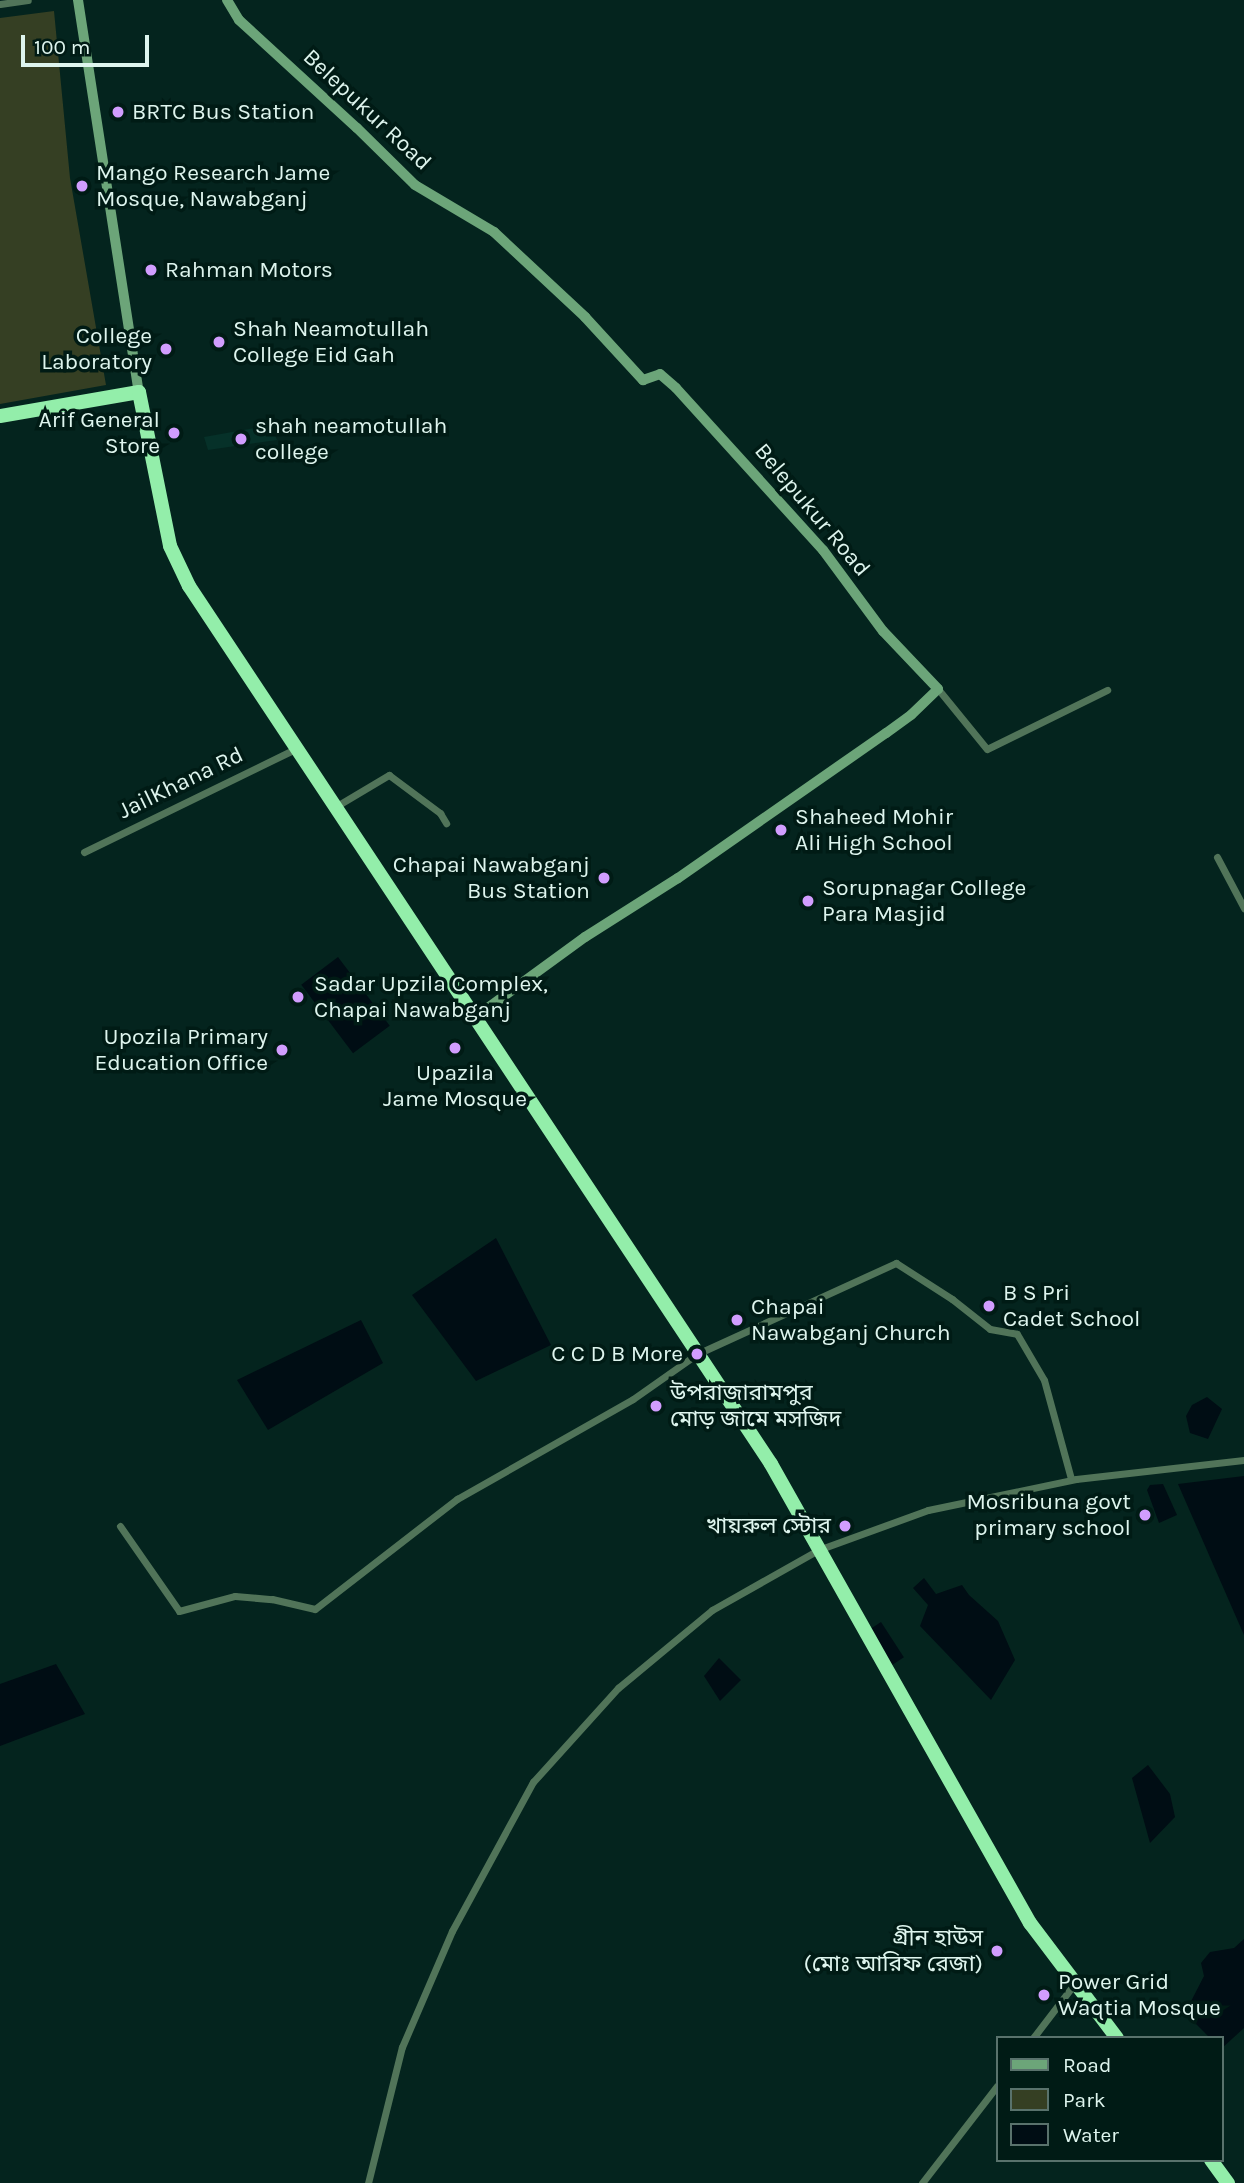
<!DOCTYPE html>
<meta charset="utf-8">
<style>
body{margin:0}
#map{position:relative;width:1244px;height:2183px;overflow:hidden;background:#04241e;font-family:Karla,"Noto Sans Bengali",sans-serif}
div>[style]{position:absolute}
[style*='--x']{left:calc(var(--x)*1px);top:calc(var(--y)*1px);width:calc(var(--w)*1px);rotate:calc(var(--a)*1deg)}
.built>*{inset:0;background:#063129}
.green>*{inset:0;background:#353f23}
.water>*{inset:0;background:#000d14;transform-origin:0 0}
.street>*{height:7px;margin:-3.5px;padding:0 3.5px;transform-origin:3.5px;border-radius:3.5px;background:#517459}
.secondary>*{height:10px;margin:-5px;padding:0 5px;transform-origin:5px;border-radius:5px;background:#6ca579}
.highway>*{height:14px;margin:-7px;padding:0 7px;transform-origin:7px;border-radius:7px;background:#93eeaa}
.dots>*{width:19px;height:19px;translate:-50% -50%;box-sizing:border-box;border:4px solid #001b15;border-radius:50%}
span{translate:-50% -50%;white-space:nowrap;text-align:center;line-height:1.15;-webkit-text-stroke:7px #001b15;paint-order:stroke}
.street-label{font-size:23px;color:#def5ee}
.poi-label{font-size:23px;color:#def5ee}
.left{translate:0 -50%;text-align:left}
.right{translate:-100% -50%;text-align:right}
.legend{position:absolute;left:996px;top:2036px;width:228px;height:126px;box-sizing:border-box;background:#001b15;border:2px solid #59726c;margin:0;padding:9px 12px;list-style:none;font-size:21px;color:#def5ee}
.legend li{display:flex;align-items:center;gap:14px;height:35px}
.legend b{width:35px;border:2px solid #59726c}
.scale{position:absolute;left:21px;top:35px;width:128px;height:32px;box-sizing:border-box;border:4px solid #def5ee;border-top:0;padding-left:9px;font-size:21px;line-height:24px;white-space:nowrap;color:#def5ee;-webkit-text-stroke:5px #001b15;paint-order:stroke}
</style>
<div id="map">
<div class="built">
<i style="clip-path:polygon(271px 425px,277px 440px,208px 450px,204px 437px)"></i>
</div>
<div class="green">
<i style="clip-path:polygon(54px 11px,70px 178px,106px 385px,0 404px,0 18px)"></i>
</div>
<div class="water">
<i style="left:338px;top:957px;width:86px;height:46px;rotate:53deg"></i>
<i style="clip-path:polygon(496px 1238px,551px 1345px,476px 1381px,412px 1295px)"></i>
<i style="clip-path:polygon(361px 1320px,383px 1363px,268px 1430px,237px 1380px)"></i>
<i style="clip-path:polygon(1207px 1397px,1222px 1409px,1208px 1439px,1190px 1433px,1186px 1416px,1192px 1405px)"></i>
<i style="clip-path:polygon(1244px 1476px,1244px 1635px,1178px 1484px)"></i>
<i style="clip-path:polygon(1163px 1484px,1177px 1515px,1159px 1523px,1147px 1490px,1150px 1485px)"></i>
<i style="clip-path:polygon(924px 1578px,936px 1594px,962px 1585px,969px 1595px,998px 1621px,1015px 1660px,991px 1700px,920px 1626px,928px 1605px,913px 1588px)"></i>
<i style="left:881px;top:1622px;width:42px;height:15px;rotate:57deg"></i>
<i style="clip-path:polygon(719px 1658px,741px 1680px,720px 1701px,704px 1676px)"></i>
<i style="clip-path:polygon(56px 1664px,85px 1714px,0 1746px,0 1684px)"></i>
<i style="clip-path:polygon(1148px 1765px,1170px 1794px,1175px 1817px,1150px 1843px,1132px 1778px)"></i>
<i style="clip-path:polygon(1244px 1939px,1244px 2028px,1221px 2049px,1221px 2038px,1210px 2038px,1185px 2013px,1204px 1976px,1201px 1963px,1210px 1952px,1234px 1948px)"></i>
</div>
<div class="street">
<i style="--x:0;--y:4;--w:28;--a:-8"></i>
<i style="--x:938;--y:689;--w:77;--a:50.8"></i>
<i style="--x:987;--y:749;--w:134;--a:-26.2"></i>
<i style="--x:335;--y:807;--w:63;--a:-30.7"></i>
<i style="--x:389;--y:775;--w:64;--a:36.7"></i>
<i style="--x:440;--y:813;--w:12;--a:59"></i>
<i style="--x:84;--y:852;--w:235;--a:-26"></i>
<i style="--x:1217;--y:857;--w:58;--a:62.1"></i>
<i style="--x:120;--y:1526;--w:103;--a:55.2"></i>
<i style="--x:179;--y:1611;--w:58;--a:-15"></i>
<i style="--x:235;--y:1596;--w:37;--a:5"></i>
<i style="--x:272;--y:1599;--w:44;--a:13.1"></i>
<i style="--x:315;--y:1609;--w:180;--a:-37.8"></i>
<i style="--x:457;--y:1499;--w:202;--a:-29.6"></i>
<i style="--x:633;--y:1399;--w:78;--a:-35.1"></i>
<i style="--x:697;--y:1354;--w:219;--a:-24.6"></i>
<i style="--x:896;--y:1263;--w:67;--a:32.7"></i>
<i style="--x:952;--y:1299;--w:48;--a:38.3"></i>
<i style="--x:990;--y:1329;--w:27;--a:10"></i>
<i style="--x:1017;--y:1334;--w:53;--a:59.6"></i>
<i style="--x:1044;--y:1380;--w:103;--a:74.7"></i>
<i style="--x:1033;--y:2038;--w:69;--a:-52.6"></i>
<i style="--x:368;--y:2183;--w:140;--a:-76"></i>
<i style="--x:402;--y:2047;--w:126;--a:-66.7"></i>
<i style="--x:452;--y:1931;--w:170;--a:-61.5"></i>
<i style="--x:533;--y:1782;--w:127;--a:-47.9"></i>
<i style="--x:618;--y:1688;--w:122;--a:-39.7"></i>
<i style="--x:712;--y:1610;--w:122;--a:-29.5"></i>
<i style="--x:818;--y:1550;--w:117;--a:-20"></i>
<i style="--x:928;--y:1510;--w:151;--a:-11.8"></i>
<i style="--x:1076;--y:1479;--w:169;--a:-6.5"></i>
<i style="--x:922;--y:2183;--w:123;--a:-52.3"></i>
</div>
<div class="secondary">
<i style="--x:78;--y:0;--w:397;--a:81.2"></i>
<i style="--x:227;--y:0;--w:23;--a:59"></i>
<i style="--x:239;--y:20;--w:160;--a:42.5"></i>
<i style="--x:357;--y:128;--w:81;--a:44.5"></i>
<i style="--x:415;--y:185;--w:92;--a:30.7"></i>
<i style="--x:494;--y:232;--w:125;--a:43"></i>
<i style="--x:585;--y:317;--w:86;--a:47.4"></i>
<i style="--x:643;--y:380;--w:18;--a:-19"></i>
<i style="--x:660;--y:374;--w:21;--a:41"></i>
<i style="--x:676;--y:388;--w:219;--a:47.8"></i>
<i style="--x:823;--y:550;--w:101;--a:53.5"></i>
<i style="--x:883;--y:631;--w:80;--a:46.5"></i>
<i style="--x:938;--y:689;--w:37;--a:136"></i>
<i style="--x:911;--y:715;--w:31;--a:144"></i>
<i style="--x:886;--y:733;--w:254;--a:145.1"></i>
<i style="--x:678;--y:878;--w:110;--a:147.6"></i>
<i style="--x:585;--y:937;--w:137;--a:143.9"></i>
</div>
<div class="highway">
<i style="--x:0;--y:416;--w:141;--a:-9.8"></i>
<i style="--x:139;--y:392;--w:157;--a:78.6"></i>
<i style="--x:170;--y:546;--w:44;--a:64.6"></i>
<i style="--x:189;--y:586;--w:1053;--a:56.46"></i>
<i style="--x:771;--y:1464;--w:527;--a:60.57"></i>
<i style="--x:1030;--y:1923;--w:144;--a:52.9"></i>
<i style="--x:1211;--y:2160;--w:29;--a:54"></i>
</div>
<div class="dots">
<i style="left:118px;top:112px;background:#d19dfe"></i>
<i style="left:82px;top:186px;background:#d19dfe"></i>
<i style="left:151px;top:270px;background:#d19dfe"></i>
<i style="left:219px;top:342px;background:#d19dfe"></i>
<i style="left:166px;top:349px;background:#d19dfe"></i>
<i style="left:174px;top:433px;background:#d19dfe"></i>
<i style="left:241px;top:439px;background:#d19dfe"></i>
<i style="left:781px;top:830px;background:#d19dfe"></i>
<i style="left:604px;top:878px;background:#d19dfe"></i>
<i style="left:808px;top:901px;background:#d19dfe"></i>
<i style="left:298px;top:997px;background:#d19dfe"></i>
<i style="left:455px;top:1048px;background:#d19dfe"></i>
<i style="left:282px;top:1050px;background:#d19dfe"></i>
<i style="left:989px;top:1306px;background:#d19dfe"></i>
<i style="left:737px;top:1320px;background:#d19dfe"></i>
<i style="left:697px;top:1354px;background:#d19dfe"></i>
<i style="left:656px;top:1406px;background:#d19dfe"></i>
<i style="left:1145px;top:1515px;background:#d19dfe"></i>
<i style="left:845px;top:1526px;background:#d19dfe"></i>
<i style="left:997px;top:1951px;background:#d19dfe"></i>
<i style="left:1044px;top:1995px;background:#d19dfe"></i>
</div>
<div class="street-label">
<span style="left:367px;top:110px;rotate:43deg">Belepukur Road</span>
<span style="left:812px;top:510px;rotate:50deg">Belepukur Road</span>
<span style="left:181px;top:783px;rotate:-26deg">JailKhana Rd</span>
</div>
<div class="poi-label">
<span class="left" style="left:132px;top:112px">BRTC Bus Station</span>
<span class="left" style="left:96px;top:186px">Mango Research Jame<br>Mosque, Nawabganj</span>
<span class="left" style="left:165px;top:270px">Rahman Motors</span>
<span class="left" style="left:233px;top:342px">Shah Neamotullah<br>College Eid Gah</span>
<span class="right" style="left:152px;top:349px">College<br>Laboratory</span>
<span class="right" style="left:160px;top:433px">Arif General<br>Store</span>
<span class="left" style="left:255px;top:439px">shah neamotullah<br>college</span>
<span class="left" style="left:795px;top:830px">Shaheed Mohir<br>Ali High School</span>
<span class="right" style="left:590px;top:878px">Chapai Nawabganj<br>Bus Station</span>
<span class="left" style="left:822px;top:901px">Sorupnagar College<br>Para Masjid</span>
<span class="left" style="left:314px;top:997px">Sadar Upzila Complex,<br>Chapai Nawabganj</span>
<span class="right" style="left:268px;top:1050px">Upozila Primary<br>Education Office</span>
<span style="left:455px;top:1086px">Upazila<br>Jame Mosque</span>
<span class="left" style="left:1003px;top:1306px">B S Pri<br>Cadet School</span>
<span class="left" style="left:751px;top:1320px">Chapai<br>Nawabganj Church</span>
<span class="right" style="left:683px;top:1354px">C C D B More</span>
<span class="left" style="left:670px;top:1406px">উপরাজারামপুর<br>মোড় জামে মসজিদ</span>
<span class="right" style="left:1131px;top:1515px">Mosribuna govt<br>primary school</span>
<span class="right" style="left:831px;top:1526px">খায়রুল স্টোর</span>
<span class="right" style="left:983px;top:1951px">গ্রীন হাউস<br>(মোঃ আরিফ রেজা)</span>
<span class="left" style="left:1058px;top:1995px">Power Grid<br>Waqtia Mosque</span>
</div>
<ul class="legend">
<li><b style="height:9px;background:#6ca579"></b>Road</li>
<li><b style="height:19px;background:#353f23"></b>Park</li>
<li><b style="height:19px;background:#000d14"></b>Water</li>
</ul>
<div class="scale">100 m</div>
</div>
